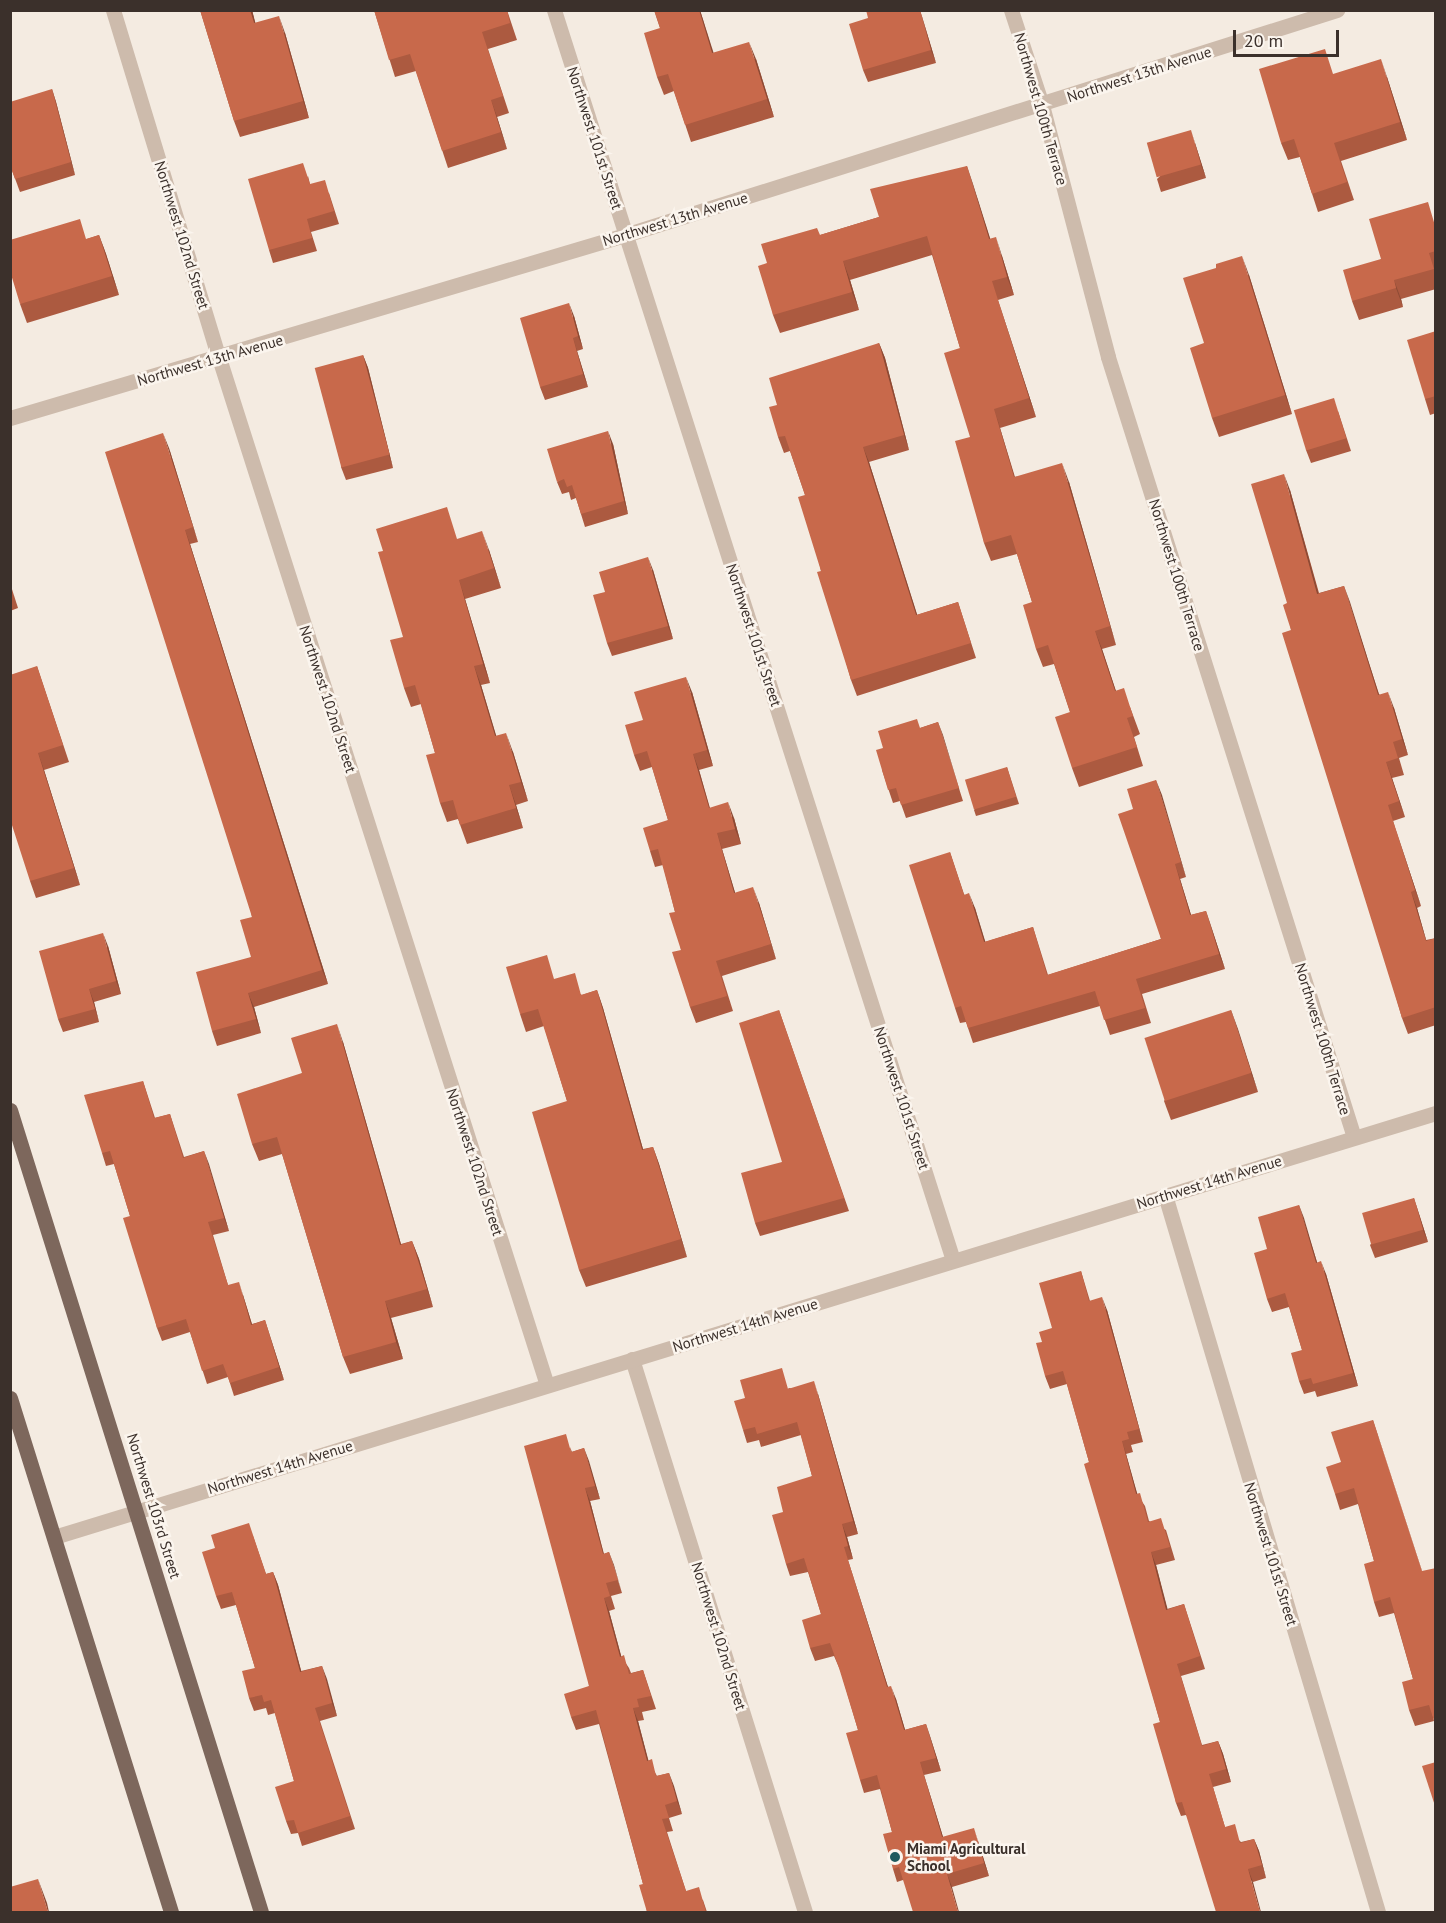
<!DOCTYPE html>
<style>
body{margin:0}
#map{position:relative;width:1446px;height:1923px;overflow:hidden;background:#f4ebe1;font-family:"PT Sans",sans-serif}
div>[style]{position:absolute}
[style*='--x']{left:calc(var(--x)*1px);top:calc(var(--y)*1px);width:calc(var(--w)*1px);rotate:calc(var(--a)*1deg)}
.minor>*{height:15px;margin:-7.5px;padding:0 7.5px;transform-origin:7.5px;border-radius:7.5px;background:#cdbbac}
.primary>*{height:15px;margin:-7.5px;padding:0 7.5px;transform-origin:7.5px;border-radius:7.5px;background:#7d675c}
.wall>*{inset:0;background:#ac5a40}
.shaded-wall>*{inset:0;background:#8c4a34}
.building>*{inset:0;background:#c8694b;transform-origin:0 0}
.dots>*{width:16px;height:16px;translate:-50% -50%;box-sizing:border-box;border:3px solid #fbf5ee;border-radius:50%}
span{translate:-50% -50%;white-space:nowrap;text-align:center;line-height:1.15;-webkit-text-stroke:5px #fbf5ee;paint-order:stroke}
.street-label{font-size:15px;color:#3b302b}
.poi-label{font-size:15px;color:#3b302b;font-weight:700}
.left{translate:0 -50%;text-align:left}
.frame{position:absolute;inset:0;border:12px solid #3b302b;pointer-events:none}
.scale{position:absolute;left:1233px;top:30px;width:106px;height:27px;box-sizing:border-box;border:3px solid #3b302b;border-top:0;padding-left:8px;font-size:18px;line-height:21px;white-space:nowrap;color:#3b302b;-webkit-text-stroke:4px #fbf5ee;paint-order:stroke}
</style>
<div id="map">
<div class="minor">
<i style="--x:113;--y:10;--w:364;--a:73.1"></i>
<i style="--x:219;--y:358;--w:1078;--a:72.29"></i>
<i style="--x:554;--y:10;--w:1312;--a:72.3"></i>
<i style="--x:1011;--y:10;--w:100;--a:71.9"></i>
<i style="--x:1042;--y:105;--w:260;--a:75.3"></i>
<i style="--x:1108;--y:357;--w:818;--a:72.5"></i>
<i style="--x:10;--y:418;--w:642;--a:-16.57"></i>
<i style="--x:625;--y:235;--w:747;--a:-17.54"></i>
<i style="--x:1165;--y:1195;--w:748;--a:73.45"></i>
<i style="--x:632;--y:1359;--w:579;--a:72.63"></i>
<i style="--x:54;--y:1537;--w:1446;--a:-17.06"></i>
</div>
<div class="primary">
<i style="--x:10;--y:1110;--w:840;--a:72.62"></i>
<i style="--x:10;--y:1398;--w:539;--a:72.61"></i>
</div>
<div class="wall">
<i style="clip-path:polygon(200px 10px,252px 10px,255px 23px,285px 33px,309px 118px,240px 137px,234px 121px)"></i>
<i style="clip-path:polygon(374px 10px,507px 10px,517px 40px,488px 49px,509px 113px,497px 117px,507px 149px,448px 168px,416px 71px,395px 77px)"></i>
<i style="clip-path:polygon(654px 10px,700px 10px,713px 53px,756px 59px,774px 117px,691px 142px,674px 91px,664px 95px,657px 77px,660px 28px)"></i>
<i style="clip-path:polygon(920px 10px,936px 63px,868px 82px,863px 70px,868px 18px)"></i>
<i style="clip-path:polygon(1334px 74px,1387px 77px,1407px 140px,1341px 161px,1354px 200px,1318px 212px,1300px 157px,1288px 160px,1281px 143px)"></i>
<i style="clip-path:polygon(52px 89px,56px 102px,75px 175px,20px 192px,10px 165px)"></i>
<i style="clip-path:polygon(1195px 143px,1206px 178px,1161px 192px,1157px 179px)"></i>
<i style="clip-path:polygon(967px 166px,990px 239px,1002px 256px,1014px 295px,998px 300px,1036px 417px,1000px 428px,1015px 477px,1069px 482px,1116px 645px,1102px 649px,1116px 691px,1130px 707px,1140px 734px,1134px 737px,1143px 766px,1079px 787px,1072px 768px,1070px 712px,1054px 664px,1043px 667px,1036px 649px,1032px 602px,1017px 554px,991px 561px,984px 543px,960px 348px,932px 255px,850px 280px,859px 310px,780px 333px,773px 315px,767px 263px,820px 235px,879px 217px)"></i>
<i style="clip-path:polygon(308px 176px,310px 184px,329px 193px,339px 224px,311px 232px,317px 251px,273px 263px,269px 250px)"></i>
<i style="clip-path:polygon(1436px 224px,1436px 289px,1401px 299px,1403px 307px,1359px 320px,1352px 301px,1381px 259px)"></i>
<i style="clip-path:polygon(99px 235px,106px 254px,119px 295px,27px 323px,20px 304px,87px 239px)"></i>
<i style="clip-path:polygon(1249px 275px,1292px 414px,1219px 437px,1212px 418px,1204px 343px)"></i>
<i style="clip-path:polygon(574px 316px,583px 349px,577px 351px,588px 387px,545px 400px,540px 387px)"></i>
<i style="clip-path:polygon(1436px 331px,1436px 413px,1430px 415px,1425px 399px)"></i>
<i style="clip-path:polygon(879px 343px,885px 358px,909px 450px,869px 462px,917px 615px,958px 602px,976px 658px,857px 696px,851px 680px,821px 571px,805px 495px,790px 451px,784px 453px,778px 437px,777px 405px)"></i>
<i style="clip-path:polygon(363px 355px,368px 368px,393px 468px,346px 480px,341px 467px)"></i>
<i style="clip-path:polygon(1338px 411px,1351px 451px,1311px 463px,1306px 450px)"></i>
<i style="clip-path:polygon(613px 444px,628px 514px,585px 527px,576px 498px,571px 500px,569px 492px,562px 494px,557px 482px)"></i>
<i style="clip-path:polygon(169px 448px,198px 542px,190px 544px,328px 984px,254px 1007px,261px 1033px,217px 1046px,212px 1031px,251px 957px,252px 917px)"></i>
<i style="clip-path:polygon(1290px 490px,1319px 593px,1344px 586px,1379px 694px,1394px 708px,1408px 755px,1399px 758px,1404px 775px,1392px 778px,1405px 817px,1393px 821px,1421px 906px,1417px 908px,1426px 940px,1436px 938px,1436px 1025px,1408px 1034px,1402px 1018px,1291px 630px,1287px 603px)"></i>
<i style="clip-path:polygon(458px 539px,489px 550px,501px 588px,465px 599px,490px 683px,481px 685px,496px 736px,513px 752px,528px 801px,516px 805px,523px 828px,467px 844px,458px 819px,447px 822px,440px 803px,435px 753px,421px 704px,411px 707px,404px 688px,403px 637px)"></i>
<i style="clip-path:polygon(653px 570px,673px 639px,612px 656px,607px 643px,605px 592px)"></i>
<i style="clip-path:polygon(10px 583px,18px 608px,10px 611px)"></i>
<i style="clip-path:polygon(37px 666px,69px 762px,44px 770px,80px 885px,36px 898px,30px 881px)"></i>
<i style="clip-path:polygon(692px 692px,713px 766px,699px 770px,710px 808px,734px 818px,741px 844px,722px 849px,735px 893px,759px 903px,776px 959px,722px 976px,733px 1011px,696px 1023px,690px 1007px,675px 912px,663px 865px,655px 867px,650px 851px,668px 820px,652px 767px,640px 771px,634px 755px,643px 720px)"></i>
<i style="clip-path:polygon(938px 722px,963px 801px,906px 818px,900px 801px,893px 803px,882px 770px,883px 748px,920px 728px)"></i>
<i style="clip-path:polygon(1007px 767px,1019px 804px,976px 816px,974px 810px)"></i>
<i style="clip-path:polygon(1156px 780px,1186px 877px,1180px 879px,1191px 915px,1206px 911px,1225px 969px,1142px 994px,1151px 1023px,1110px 1035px,1100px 1006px,973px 1043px,966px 1022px,960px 1023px,955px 1008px,950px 852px,964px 894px,975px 908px,985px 942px,1033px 927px,1048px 975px,1161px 939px,1133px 809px)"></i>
<i style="clip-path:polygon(108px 946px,121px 994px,94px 1002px,99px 1022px,63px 1032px,58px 1019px)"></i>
<i style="clip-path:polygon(555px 979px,582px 995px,597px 990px,603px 1008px,643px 1149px,653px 1147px,659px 1164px,687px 1257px,586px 1287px,579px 1270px,567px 1101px,544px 1026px,526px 1032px,520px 1014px)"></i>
<i style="clip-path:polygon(779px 1010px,849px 1211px,760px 1236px,755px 1223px,782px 1162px)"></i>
<i style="clip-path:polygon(1231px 1010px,1258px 1092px,1171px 1120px,1164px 1101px)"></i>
<i style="clip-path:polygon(343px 1042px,401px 1244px,412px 1241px,419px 1259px,433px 1307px,391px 1318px,403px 1359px,350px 1374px,343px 1357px,282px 1154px,259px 1161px,252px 1144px,302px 1073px)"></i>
<i style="clip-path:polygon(143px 1081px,155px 1118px,170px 1114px,184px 1157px,204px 1151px,229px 1231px,213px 1235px,228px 1285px,243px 1295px,252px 1324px,265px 1320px,284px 1380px,234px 1396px,228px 1377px,207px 1384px,190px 1332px,162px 1341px,157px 1328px,130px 1216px,114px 1164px,106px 1166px,102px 1153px)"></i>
<i style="clip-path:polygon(1414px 1198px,1428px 1242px,1375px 1258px,1370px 1245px)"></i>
<i style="clip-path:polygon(1299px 1205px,1317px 1262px,1326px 1274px,1358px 1386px,1317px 1397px,1315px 1391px,1304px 1394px,1299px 1381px,1302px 1350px,1289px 1307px,1272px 1312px,1267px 1299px,1267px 1249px)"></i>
<i style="clip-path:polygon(1081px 1271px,1090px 1301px,1107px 1310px,1143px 1442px,1131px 1445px,1133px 1452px,1126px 1454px,1137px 1494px,1145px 1506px,1149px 1521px,1166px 1530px,1175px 1560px,1156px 1565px,1167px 1609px,1184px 1604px,1205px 1669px,1181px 1676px,1202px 1745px,1218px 1741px,1223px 1754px,1231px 1782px,1213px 1787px,1225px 1827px,1241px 1842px,1254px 1839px,1259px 1851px,1266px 1878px,1253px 1882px,1186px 1815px,1181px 1816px,1176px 1803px,1160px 1722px,1089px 1462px,1067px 1384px,1050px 1389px,1045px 1376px,1052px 1328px)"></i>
<i style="clip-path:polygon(789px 1388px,818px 1394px,858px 1534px,847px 1537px,853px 1559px,848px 1560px,888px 1687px,896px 1699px,905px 1730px,926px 1724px,941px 1771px,924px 1775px,943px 1837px,978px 1841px,989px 1876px,952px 1887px,903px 1880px,897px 1882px,893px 1869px,892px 1832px,880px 1789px,864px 1793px,860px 1780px,858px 1730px,841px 1672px,834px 1656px,815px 1661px,810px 1648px,821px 1614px,808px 1572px,790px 1576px,786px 1564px,783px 1512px,812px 1476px,801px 1435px,761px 1447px,759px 1440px,747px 1443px,743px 1430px)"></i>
<i style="clip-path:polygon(1373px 1420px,1378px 1436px,1434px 1721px,1415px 1726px,1409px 1710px,1413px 1679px,1394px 1613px,1379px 1617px,1374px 1602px,1374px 1561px,1358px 1504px,1340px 1510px,1335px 1494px,1341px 1462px)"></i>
<i style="clip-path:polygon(570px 1447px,572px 1452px,584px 1448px,600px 1499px,590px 1501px,604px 1554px,609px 1552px,622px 1593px,611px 1596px,615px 1609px,609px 1611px,621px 1656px,629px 1668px,631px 1673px,643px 1670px,656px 1709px,642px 1712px,644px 1720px,638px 1721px,648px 1760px,657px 1776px,669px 1773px,682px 1814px,669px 1818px,673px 1831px,667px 1832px,686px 1891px,703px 1900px,707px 1912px,647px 1912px,643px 1884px,599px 1724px,576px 1730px,571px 1717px,589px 1686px)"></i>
<i style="clip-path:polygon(253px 1536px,266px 1574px,273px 1572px,278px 1585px,301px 1671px,322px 1666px,337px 1716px,320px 1721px,355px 1829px,302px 1846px,298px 1833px,291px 1834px,286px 1821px,294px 1781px,275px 1713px,268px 1715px,266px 1708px,254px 1711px,249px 1698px,255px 1668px,236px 1605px,221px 1609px,216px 1596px)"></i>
</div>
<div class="shaded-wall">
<i style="clip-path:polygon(250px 10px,252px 10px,260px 40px,254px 23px)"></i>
<i style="clip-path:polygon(699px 10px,700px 10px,719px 70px,712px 53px)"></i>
<i style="clip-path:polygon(920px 10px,936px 63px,931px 50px)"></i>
<i style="clip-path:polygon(279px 16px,285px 33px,309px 118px,303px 101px)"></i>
<i style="clip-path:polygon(749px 42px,756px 59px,774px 117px,767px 99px)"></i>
<i style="clip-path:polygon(1381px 59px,1387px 77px,1407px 140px,1400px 122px)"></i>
<i style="clip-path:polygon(52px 89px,56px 102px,75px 175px,71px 162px)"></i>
<i style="clip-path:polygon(491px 100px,497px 117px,507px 149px,501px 132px)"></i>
<i style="clip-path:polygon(1191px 130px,1195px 143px,1206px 178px,1201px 165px)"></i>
<i style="clip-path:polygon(967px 166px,973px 184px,996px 257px,989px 239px)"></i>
<i style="clip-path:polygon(99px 235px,106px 254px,119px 295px,112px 276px)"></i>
<i style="clip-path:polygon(996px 237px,1002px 256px,1014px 295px,1007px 277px)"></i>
<i style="clip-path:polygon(1242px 256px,1249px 275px,1292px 414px,1285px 395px)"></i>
<i style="clip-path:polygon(843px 261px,850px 280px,859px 310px,852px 292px)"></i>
<i style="clip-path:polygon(1394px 280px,1401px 299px,1403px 307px,1396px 288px)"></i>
<i style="clip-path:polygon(992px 281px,998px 300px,1036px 417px,1029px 398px)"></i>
<i style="clip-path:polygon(569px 303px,574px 316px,583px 349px,578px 336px)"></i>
<i style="clip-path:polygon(573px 338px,577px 351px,588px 387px,583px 374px)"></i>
<i style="clip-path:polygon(879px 343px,885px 358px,909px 450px,904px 435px)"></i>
<i style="clip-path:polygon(363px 355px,368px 368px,393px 468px,389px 455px)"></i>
<i style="clip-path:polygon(994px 409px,1000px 428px,1020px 496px,1014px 477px)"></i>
<i style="clip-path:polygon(608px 431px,613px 444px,628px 514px,624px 501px)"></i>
<i style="clip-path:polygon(163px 433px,169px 448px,198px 542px,193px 527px)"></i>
<i style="clip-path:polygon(863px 447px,869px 462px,922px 630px,916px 615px)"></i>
<i style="clip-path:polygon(1062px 463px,1069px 482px,1116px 645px,1110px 626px)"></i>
<i style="clip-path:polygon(1284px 474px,1290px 490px,1323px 610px,1317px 594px)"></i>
<i style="clip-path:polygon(185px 530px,190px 544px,328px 984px,322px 970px)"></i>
<i style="clip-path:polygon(482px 531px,489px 550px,501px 588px,494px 568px)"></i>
<i style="clip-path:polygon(648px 557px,653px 570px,673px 639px,668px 626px)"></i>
<i style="clip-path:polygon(459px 580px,465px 599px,490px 683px,483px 664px)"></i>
<i style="clip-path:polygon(1344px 586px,1350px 602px,1384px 711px,1378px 695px)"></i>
<i style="clip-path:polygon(1095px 631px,1102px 649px,1122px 710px,1115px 691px)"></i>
<i style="clip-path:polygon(474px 666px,481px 685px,502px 755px,495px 736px)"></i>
<i style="clip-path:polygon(686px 677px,692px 692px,713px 766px,707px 750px)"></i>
<i style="clip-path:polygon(1388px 692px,1394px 708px,1408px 755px,1402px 739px)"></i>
<i style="clip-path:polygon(938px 722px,943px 735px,963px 801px,959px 788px)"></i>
<i style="clip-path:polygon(506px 733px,513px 752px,528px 801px,521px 782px)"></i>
<i style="clip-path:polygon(38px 753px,44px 770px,80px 885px,74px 868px)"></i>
<i style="clip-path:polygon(693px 754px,699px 770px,714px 824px,709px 808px)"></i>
<i style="clip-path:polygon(1386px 762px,1392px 778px,1405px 817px,1399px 801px)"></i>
<i style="clip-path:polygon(1156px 780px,1162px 795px,1186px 877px,1181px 862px)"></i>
<i style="clip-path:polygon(509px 785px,516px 805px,523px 828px,516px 808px)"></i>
<i style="clip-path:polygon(728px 802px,734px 818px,741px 844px,735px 829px)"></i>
<i style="clip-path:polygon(1388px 805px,1393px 821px,1421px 906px,1415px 890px)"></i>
<i style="clip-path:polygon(717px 833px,722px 849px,740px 909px,734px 893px)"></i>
<i style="clip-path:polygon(1175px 864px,1180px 879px,1196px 931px,1190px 915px)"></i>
<i style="clip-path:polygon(753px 887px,759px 903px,776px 959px,771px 944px)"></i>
<i style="clip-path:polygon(1411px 892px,1417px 908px,1431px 957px,1426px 941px)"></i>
<i style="clip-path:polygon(969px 893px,975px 908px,990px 957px,984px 942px)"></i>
<i style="clip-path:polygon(1206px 911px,1211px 926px,1225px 969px,1219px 954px)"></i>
<i style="clip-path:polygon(103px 933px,108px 946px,121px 994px,116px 981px)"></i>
<i style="clip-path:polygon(89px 989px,94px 1002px,99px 1022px,95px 1009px)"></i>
<i style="clip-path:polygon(597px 990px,603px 1008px,648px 1167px,642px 1150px)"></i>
<i style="clip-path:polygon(248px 993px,254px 1007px,261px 1033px,256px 1019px)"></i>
<i style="clip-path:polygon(1231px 1010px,1238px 1029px,1258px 1092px,1251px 1073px)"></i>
<i style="clip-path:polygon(337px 1024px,343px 1042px,406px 1262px,400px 1245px)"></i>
<i style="clip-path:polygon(653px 1147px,659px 1164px,687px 1257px,681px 1239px)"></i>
<i style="clip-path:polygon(204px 1151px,209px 1164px,229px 1231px,224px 1218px)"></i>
<i style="clip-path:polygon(1414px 1198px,1418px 1211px,1428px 1242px,1423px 1230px)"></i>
<i style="clip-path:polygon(1299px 1205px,1304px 1218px,1321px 1276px,1316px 1263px)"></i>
<i style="clip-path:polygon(412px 1241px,419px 1259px,433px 1307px,427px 1289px)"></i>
<i style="clip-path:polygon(1321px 1261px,1326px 1274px,1358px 1386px,1353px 1373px)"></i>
<i style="clip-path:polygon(239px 1282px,243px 1295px,256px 1338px,251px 1325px)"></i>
<i style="clip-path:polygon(1102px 1297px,1107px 1310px,1143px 1442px,1139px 1429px)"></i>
<i style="clip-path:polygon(385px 1301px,391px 1318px,403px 1359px,396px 1342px)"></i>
<i style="clip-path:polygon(265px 1320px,269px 1333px,284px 1380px,279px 1367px)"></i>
<i style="clip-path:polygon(814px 1381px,818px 1394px,858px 1534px,853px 1521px)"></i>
<i style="clip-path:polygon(1373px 1420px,1378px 1436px,1427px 1587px,1422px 1571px)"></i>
<i style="clip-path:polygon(1122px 1441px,1126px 1454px,1141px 1507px,1136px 1494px)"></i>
<i style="clip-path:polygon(584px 1448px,589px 1461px,600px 1499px,595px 1486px)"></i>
<i style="clip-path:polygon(585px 1488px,590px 1501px,607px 1567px,603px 1554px)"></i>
<i style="clip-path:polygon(842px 1524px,847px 1537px,853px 1559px,848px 1546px)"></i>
<i style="clip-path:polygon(844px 1547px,848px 1560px,892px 1700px,887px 1687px)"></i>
<i style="clip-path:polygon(609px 1552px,614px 1565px,622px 1593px,618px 1580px)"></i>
<i style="clip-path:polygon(1151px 1552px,1156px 1565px,1171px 1622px,1166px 1610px)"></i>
<i style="clip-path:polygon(273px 1572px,278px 1585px,305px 1685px,300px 1672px)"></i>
<i style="clip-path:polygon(604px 1598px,609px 1611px,625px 1670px,620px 1657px)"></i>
<i style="clip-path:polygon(322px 1666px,327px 1679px,337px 1716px,332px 1703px)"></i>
<i style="clip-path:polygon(891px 1686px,896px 1699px,909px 1743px,904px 1730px)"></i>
<i style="clip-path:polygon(633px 1708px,638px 1721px,652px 1774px,647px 1761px)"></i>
<i style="clip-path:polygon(926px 1724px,930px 1736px,941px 1771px,936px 1758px)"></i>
<i style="clip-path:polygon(1218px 1741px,1223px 1754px,1231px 1782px,1226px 1769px)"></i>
<i style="clip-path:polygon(920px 1762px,924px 1775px,947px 1850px,942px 1837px)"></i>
<i style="clip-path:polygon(669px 1773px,674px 1786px,682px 1814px,677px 1801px)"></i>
<i style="clip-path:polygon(974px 1828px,978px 1841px,989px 1876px,984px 1863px)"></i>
<i style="clip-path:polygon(1254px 1839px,1259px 1851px,1266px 1878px)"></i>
<i style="clip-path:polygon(1248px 1869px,1253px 1882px,1261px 1912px,1260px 1912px)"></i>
<i style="clip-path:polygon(947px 1874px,952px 1887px,959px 1912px,958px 1912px)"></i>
<i style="clip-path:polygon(38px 1879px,47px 1903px,49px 1912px,48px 1912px)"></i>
</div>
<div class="building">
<i style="clip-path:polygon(200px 10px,250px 10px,254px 23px,279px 16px,303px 101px,234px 121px)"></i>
<i style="clip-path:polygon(374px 10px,507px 10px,510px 23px,482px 32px,503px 96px,491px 100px,501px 132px,442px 151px,410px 54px,389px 60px)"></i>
<i style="clip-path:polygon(654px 10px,699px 10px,712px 53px,749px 42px,767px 99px,685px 125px,668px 74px,657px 77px,644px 33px,660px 28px)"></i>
<i style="clip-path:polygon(866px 10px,920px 10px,931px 50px,863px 70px,849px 24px,868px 18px)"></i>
<i style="clip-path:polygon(1325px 49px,1333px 74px,1381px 59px,1400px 122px,1334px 143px,1347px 182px,1312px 194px,1294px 139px,1281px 143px,1259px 69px)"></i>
<i style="clip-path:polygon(52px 89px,71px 162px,15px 179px,10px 165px,10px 102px)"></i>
<i style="left:1191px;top:130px;width:36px;height:46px;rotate:74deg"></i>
<i style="clip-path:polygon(303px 163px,310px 184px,325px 180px,334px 211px,307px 219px,312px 238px,269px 250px,248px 179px)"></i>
<i style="clip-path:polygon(967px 166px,989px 239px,996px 237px,1007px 277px,992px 281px,1029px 398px,994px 409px,1014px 477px,1062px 463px,1110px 626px,1095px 631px,1115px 691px,1124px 688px,1133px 716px,1127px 718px,1137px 747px,1072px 768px,1055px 717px,1070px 712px,1048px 645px,1036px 649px,1023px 605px,1032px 602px,1011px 535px,984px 543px,955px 441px,970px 437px,944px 353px,960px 348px,927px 236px,843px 261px,852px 292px,773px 315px,758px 266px,767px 263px,761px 244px,817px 228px,820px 235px,879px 217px,870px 189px)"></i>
<i style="clip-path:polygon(1428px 202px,1436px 229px,1436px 251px,1429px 253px,1434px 269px,1394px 280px,1396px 288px,1352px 301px,1343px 270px,1381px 259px,1369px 219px)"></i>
<i style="clip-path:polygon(80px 219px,86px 239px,99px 235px,112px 276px,20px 304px,10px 271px,10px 240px)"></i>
<i style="clip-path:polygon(1242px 256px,1285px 395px,1212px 418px,1190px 348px,1204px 343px,1183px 278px,1216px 268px,1216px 264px)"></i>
<i style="clip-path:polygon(569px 303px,578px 336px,573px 338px,583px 374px,540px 387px,520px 318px)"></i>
<i style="clip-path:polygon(1436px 331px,1436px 396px,1425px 399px,1407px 340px)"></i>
<i style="clip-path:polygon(879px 343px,904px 435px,863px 447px,916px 615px,958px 602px,971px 643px,851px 680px,817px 572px,821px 571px,798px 497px,805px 495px,785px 436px,778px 437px,769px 407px,777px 405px,769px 378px)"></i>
<i style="left:363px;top:355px;width:103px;height:50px;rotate:75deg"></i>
<i style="left:1334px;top:398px;width:42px;height:42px;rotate:73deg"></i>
<i style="clip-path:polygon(608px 431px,624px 501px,581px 514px,572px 485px,567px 487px,564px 479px,557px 482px,547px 449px)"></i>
<i style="clip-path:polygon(163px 433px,193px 527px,185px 530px,322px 970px,248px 993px,256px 1019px,212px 1031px,196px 972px,251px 957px,240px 920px,252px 917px,105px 452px)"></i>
<i style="clip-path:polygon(1284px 474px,1317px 594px,1344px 586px,1378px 695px,1388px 692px,1402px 739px,1393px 742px,1398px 758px,1386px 762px,1399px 801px,1388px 805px,1415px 890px,1411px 892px,1426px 941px,1436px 938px,1436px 1007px,1402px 1018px,1282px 633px,1291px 630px,1283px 605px,1287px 603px,1251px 484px)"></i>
<i style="clip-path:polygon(447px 507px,457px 539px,482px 531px,494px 568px,459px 580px,483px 664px,474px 666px,495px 736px,506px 733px,521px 782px,509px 785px,516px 808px,460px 825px,453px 800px,440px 803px,426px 755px,435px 753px,415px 685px,404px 688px,390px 640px,403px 637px,378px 552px,383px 551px,376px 529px)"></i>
<i style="clip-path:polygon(648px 557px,668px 626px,607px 643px,593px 595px,605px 592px,599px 572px)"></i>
<i style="clip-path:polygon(37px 666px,63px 745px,38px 753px,74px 868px,30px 881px,10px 819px,10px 675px)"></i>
<i style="clip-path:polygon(686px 677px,707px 750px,693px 754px,709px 808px,728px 802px,735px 829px,717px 833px,734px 893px,753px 887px,771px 944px,716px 961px,727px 996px,690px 1007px,672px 952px,681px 950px,669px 913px,675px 912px,658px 849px,650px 851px,643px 828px,668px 820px,647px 751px,634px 755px,625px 725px,643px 720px,634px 692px)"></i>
<i style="clip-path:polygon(917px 719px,920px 728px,938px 722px,959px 788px,901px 805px,896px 788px,888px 790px,876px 750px,883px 748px,878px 731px)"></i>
<i style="left:1007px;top:767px;width:31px;height:44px;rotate:73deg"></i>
<i style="clip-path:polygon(1156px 780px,1181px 862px,1175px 864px,1190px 915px,1206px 911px,1219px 954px,1136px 979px,1145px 1008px,1104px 1020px,1095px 991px,968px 1028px,961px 1006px,955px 1008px,909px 865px,950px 852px,964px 895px,969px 893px,984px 942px,1033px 927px,1047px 975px,1161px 939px,1118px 814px,1133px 809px,1127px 789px)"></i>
<i style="clip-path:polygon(103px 933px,116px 981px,89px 989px,95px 1009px,58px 1019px,39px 951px)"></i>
<i style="clip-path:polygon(547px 955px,554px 979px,575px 973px,581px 995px,597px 990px,642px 1150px,653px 1147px,681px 1239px,579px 1270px,532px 1112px,567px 1101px,538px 1009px,520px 1014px,506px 967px)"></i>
<i style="clip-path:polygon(779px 1010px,844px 1198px,755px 1223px,741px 1173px,782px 1162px,739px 1023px)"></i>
<i style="left:1231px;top:1010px;width:66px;height:91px;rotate:72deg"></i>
<i style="clip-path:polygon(337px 1024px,400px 1245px,412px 1241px,427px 1289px,385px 1301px,396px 1342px,343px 1357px,277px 1137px,252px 1144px,237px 1094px,302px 1073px,291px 1038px)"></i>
<i style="clip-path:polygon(143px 1081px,154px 1118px,170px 1114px,183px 1158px,204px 1151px,224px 1218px,208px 1222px,228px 1285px,239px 1282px,251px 1325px,265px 1320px,279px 1367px,230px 1383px,223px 1364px,202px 1371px,186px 1319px,157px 1328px,123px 1218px,130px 1216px,110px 1151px,102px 1153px,84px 1095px)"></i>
<i style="left:1414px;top:1198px;width:33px;height:54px;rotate:74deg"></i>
<i style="clip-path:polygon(1299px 1205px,1316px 1263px,1321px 1261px,1353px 1373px,1313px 1384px,1311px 1378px,1299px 1381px,1291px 1353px,1302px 1350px,1285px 1293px,1267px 1299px,1254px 1253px,1267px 1249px,1258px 1217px)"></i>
<i style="clip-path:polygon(1081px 1271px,1089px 1301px,1102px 1297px,1139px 1429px,1127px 1432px,1129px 1439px,1122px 1441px,1136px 1494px,1140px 1493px,1148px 1522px,1161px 1518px,1170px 1547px,1151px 1552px,1166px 1610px,1184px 1604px,1200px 1656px,1177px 1664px,1202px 1746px,1218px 1741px,1226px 1769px,1209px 1774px,1225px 1827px,1235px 1824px,1240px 1843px,1254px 1839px,1262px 1865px,1248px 1869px,1260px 1912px,1216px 1912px,1182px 1802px,1176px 1803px,1153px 1724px,1160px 1722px,1084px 1464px,1089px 1462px,1063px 1371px,1045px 1376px,1036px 1343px,1042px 1342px,1039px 1332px,1052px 1328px,1039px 1283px)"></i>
<i style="clip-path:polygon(782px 1368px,788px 1389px,814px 1381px,853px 1521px,842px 1524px,848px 1546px,844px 1547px,887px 1687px,891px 1686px,904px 1730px,926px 1724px,936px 1758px,920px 1762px,942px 1837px,974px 1828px,984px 1863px,947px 1874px,958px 1912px,913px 1912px,899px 1867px,893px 1869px,883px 1834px,892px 1832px,877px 1775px,860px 1780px,846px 1733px,858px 1730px,839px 1668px,830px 1643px,810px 1648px,802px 1620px,821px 1614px,804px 1558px,786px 1564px,772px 1515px,783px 1512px,777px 1487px,812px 1476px,797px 1422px,757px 1434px,755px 1427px,743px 1430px,734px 1401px,745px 1398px,740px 1380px)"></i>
<i style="clip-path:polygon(1373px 1420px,1422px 1571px,1436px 1568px,1436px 1727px,1429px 1705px,1409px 1710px,1402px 1682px,1413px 1679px,1390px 1597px,1374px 1602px,1364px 1564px,1374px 1561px,1354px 1488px,1335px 1494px,1326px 1467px,1341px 1462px,1331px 1432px)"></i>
<i style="clip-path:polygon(566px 1434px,571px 1452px,584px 1448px,595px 1486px,585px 1488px,603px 1554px,609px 1552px,618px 1580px,606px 1583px,610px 1596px,604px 1598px,620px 1657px,624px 1655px,629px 1674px,643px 1670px,651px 1696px,637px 1699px,639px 1707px,633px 1708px,647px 1761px,652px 1759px,656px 1776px,669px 1773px,677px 1801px,665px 1805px,669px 1818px,662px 1819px,686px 1891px,699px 1887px,706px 1912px,647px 1912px,639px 1885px,643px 1884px,596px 1710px,571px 1717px,564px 1694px,589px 1686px,524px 1446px)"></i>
<i style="clip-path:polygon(249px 1523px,266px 1574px,273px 1572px,300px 1672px,322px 1666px,332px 1703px,315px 1708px,350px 1816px,298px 1833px,294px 1820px,286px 1821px,275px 1787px,294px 1781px,271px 1700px,264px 1702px,262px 1695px,249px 1698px,242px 1671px,255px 1668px,232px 1592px,216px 1596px,202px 1552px,215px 1548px,211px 1535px)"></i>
<i style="clip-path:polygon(1436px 1762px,1436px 1809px,1422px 1766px)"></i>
<i style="clip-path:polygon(38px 1879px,48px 1912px,10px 1912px,10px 1887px)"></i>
</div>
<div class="dots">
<i style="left:895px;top:1857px;background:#1f5a5e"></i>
</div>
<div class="street-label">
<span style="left:1139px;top:74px;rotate:-18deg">Northwest 13th Avenue</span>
<span style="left:1041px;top:109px;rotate:74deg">Northwest 100th Terrace</span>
<span style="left:595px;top:138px;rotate:72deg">Northwest 101st Street</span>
<span style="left:675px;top:219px;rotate:-17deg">Northwest 13th Avenue</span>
<span style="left:182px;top:235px;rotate:73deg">Northwest 102nd Street</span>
<span style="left:210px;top:360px;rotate:-16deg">Northwest 13th Avenue</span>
<span style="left:1177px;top:575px;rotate:73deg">Northwest 100th Terrace</span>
<span style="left:754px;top:635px;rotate:72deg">Northwest 101st Street</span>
<span style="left:328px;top:699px;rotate:72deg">Northwest 102nd Street</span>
<span style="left:1323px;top:1039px;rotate:73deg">Northwest 100th Terrace</span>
<span style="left:902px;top:1098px;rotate:72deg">Northwest 101st Street</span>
<span style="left:475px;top:1162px;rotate:72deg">Northwest 102nd Street</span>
<span style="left:1209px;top:1182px;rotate:-17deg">Northwest 14th Avenue</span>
<span style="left:745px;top:1325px;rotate:-17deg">Northwest 14th Avenue</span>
<span style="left:280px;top:1467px;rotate:-17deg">Northwest 14th Avenue</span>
<span style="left:154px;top:1506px;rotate:73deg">Northwest 103rd Street</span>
<span style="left:1271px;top:1554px;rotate:73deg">Northwest 101st Street</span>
<span style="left:719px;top:1636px;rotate:73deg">Northwest 102nd Street</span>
</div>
<div class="poi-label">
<span class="left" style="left:907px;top:1857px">Miami Agricultural<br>School</span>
</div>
<div class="frame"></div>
<div class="scale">20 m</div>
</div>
